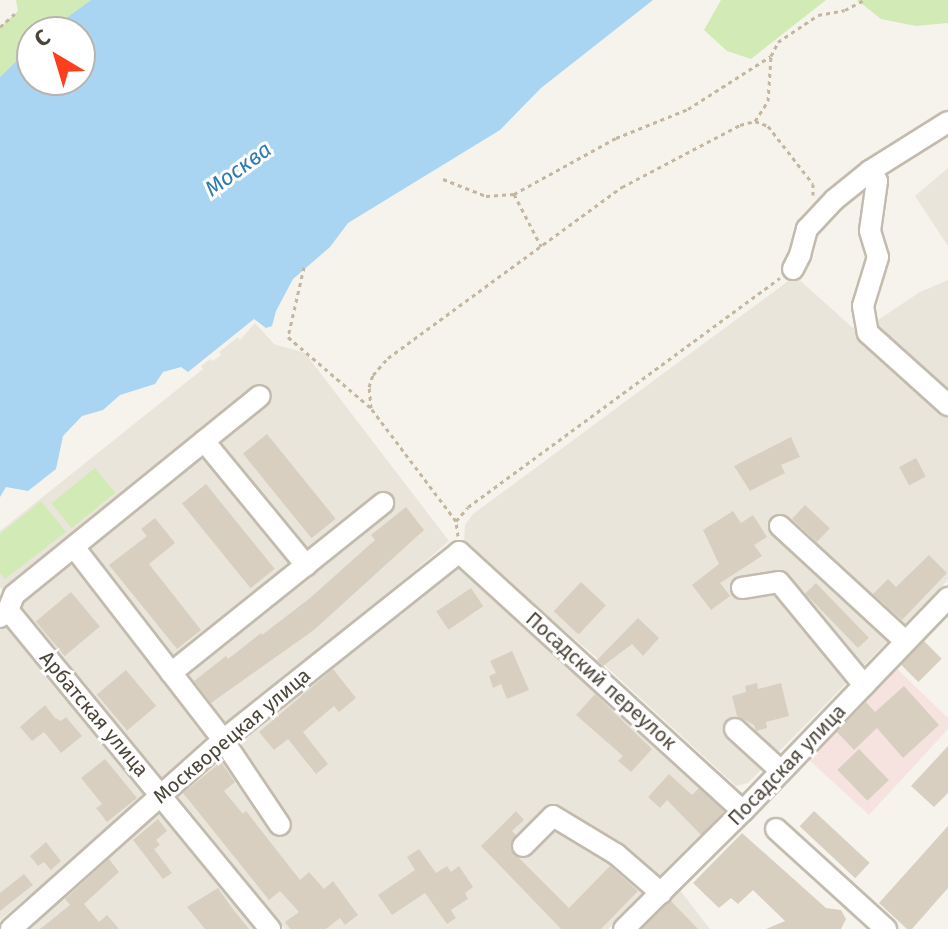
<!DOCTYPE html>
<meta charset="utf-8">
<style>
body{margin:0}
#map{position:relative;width:948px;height:929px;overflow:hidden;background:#f6f3ec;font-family:"Fira Sans",sans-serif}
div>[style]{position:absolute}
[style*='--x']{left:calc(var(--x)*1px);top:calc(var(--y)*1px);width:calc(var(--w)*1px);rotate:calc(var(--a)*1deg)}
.residential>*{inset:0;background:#eae5da}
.medical>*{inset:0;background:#f6e3e0}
.green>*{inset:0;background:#d2eab5;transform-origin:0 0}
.water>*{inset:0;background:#a9d4f2}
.building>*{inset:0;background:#d8cfc1;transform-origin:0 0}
.path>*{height:3px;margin-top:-1.5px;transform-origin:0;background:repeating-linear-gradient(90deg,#c4b79f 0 4px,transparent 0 8px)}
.roads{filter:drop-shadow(2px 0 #c2bbae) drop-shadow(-2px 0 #c2bbae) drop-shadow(0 2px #c2bbae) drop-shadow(0 -2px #c2bbae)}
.minor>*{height:20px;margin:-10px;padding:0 10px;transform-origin:10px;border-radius:10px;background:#fff}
span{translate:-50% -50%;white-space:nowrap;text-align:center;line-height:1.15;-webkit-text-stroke:6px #fff;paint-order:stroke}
.street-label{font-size:20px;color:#4b4439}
.water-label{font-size:22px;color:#2e7ab2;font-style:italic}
.north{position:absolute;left:16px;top:16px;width:80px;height:80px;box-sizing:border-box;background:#fff;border:2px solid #b7b4b0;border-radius:50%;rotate:322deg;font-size:22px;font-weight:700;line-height:32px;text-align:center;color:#4b4439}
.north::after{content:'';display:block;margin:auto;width:28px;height:36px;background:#fc3f1d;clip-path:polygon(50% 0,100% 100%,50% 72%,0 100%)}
</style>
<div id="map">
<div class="residential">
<i style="clip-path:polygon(948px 168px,948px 246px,915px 196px)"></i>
<i style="clip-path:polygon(795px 276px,948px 413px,948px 580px,748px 783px,736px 786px,589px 651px,468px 551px,464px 542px,465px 525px,473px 514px)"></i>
<i style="clip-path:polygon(948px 280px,948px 398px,877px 332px,875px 322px,920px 292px)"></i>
<i style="clip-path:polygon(255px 323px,274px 344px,305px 353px,449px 541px,162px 789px,0 587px,0 531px,203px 369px,201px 366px,210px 359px,213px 361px,221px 355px,219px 352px,238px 337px,240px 340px)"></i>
<i style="clip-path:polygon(456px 561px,726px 811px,608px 929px,285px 929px,177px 795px)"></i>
<i style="clip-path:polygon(4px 623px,149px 796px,0 920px,0 626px)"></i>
<i style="clip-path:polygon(161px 810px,258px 929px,30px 929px)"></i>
<i style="clip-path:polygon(679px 889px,710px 929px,635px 929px,647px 917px)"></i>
</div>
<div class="medical">
<i style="clip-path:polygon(896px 668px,948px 718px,948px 729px,869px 815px,807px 758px)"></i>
</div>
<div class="green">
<i style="clip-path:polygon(16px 0,91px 0,47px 32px,32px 32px,32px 46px,0 77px,0 27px,18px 11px)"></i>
<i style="clip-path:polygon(721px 0,826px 0,751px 59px,727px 51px,704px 30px)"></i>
<i style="clip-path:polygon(857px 0,948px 0,948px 23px,916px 26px,881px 19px)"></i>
<i style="left:95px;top:468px;width:32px;height:56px;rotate:51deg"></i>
<i style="clip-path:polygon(41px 501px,66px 532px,5px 579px,0 573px,0 534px)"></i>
</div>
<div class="water">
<i style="clip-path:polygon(91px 0,653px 0,541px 88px,500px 130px,348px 223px,330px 247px,293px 279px,276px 311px,272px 326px,266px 328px,254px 319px,188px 372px,181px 367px,163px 372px,155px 384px,120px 395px,103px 410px,82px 416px,63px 436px,56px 469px,28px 491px,6px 487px,0 497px,0 77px,32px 46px,32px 80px,80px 80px,80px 32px,47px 32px)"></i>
</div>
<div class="building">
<i style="left:267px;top:434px;width:109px;height:31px;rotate:51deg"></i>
<i style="clip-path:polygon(791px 437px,800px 457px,781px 465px,785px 473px,750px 491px,734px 466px)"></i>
<i style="left:916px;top:458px;width:21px;height:19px;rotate:62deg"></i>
<i style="left:206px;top:484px;width:109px;height:31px;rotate:51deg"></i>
<i style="left:805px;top:505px;width:34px;height:19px;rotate:43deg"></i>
<i style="clip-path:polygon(406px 507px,424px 530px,314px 630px,211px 703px,194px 681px,226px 656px,228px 659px,261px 633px,262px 635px,310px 598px,375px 540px,371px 535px)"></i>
<i style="clip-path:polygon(733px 511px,741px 523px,753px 515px,767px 537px,754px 545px,762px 556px,720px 583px,730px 596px,711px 610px,692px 585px,719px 564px,703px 530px)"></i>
<i style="clip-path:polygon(155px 518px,175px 543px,149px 564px,201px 630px,177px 649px,109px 565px,147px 536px,141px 529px)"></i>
<i style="clip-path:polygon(929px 555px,947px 573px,902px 620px,873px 594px,888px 579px,896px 587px)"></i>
<i style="left:581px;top:582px;width:34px;height:40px;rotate:43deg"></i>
<i style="left:816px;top:583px;width:76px;height:15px;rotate:46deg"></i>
<i style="left:471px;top:588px;width:22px;height:42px;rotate:56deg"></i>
<i style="left:71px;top:592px;width:45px;height:46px;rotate:50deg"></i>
<i style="clip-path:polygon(638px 618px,659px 638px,643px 656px,632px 644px,603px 666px,597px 660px)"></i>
<i style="left:924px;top:641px;width:25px;height:33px;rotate:45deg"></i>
<i style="clip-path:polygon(512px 651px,529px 690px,507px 699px,501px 684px,493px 688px,489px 676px,496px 673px,490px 661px)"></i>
<i style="clip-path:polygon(333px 669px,356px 698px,339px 712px,334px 706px,303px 732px,328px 764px,316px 774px,288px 739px,274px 750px,259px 732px)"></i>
<i style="left:126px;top:670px;width:47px;height:38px;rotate:50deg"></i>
<i style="clip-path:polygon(757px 683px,758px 689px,781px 683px,789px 716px,766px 722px,767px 728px,756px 731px,754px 725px,737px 716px,732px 696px,746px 692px,745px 686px)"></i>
<i style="clip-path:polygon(904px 686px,939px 725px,903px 758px,877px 728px,854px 750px,837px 732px,866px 702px,875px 712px)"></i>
<i style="clip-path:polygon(595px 694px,652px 749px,631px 772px,618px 761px,623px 756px,576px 715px)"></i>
<i style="clip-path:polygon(45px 705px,55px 718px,61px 721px,66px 717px,82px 736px,61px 753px,44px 732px,32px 741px,20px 727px)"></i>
<i style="clip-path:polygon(948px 746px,948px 793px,934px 807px,911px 786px)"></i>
<i style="left:859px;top:749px;width:43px;height:30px;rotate:46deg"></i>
<i style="clip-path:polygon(105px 759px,137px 798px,107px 822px,96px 808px,102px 804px,81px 778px)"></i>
<i style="clip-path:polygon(221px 762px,235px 782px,224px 791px,243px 814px,246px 811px,300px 880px,309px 872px,324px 889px,333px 881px,358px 915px,345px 925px,340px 918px,326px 929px,290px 929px,285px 922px,299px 912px,280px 891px,269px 900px,183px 793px)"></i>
<i style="clip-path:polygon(669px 774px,692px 795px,699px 788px,724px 811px,701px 835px,667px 800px,660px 808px,648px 797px)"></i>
<i style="clip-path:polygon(516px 811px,524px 820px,512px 831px,516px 835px,511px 850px,569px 908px,610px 866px,638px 891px,601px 929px,561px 929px,481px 846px)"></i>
<i style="left:814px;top:811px;width:76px;height:21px;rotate:43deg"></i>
<i style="clip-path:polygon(158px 819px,167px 831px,156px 840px,160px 845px,154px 849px,172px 873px,163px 879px,133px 840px)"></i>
<i style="clip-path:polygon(948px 826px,948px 888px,912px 929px,907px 929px,879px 903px)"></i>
<i style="clip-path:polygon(742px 833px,826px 908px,841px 910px,846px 919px,841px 929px,766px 929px,785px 921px,753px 890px,738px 904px,731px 898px,719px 908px,693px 883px)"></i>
<i style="clip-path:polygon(46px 842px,61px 861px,51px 870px,44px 862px,38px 866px,30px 856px)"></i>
<i style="clip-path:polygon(419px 849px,436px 873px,447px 866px,451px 872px,459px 866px,473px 887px,465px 893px,468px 899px,451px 910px,456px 918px,447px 924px,425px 893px,392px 915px,378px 895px,415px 870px,407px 857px)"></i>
<i style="clip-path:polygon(109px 859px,119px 872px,84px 904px,99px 922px,107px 915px,119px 929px,40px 929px,70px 905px,65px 899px)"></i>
<i style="clip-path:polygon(24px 874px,33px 885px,0 911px,0 893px)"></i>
<i style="clip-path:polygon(218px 888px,232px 908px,249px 929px,205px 929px,187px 907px)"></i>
<i style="clip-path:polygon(671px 901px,698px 929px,642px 929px,668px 903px)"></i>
</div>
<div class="path">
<i style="--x:0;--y:27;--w:24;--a:-42"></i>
<i style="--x:755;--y:121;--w:24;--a:-57"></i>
<i style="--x:768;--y:101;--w:45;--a:-86.2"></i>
<i style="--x:771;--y:56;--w:16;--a:-63"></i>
<i style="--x:778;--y:42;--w:48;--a:-34"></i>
<i style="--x:818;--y:15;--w:27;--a:-10"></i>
<i style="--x:845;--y:10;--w:21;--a:-28"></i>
<i style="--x:443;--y:179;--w:46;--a:21.6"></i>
<i style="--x:486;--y:196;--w:28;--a:-4"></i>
<i style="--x:514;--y:194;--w:116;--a:-28.8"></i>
<i style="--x:616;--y:138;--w:78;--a:-21.9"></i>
<i style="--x:688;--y:109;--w:98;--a:-32.6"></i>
<i style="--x:514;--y:194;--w:59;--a:62.6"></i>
<i style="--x:304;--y:267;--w:72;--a:102.9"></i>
<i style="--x:288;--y:337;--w:109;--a:40.5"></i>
<i style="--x:456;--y:521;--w:141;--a:-127"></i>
<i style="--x:371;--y:408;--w:21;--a:-95"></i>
<i style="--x:369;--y:387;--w:13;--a:-72"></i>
<i style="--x:373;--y:375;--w:23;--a:-49"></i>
<i style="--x:388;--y:358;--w:290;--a:-36.2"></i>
<i style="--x:622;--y:187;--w:133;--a:-27.7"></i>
<i style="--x:740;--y:125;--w:16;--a:-15"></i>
<i style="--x:755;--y:121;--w:14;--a:21"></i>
<i style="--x:768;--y:126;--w:73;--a:52.2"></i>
<i style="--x:813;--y:184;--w:11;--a:90"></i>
<i style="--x:458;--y:536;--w:15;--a:-98"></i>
<i style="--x:456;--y:521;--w:18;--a:-49"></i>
<i style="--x:468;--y:507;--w:387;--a:-36.3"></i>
</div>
<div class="roads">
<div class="minor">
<i style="--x:870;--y:171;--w:12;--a:55"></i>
<i style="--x:877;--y:181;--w:50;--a:98"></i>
<i style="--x:870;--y:231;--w:27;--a:73"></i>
<i style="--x:878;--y:257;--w:51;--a:107"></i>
<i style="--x:863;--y:306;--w:27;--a:80"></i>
<i style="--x:868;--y:333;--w:108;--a:42"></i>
<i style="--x:793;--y:269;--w:16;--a:-63"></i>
<i style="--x:800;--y:255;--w:27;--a:-75"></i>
<i style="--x:807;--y:229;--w:40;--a:-47"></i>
<i style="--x:834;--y:200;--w:46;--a:-38.9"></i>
<i style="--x:870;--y:171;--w:92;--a:-32.1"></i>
<i style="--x:204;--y:441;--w:161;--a:50.6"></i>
<i style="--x:780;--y:526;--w:170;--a:42.6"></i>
<i style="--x:74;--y:547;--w:244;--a:52.3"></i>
<i style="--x:223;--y:740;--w:102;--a:56.2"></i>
<i style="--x:742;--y:588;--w:37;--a:-9"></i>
<i style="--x:779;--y:582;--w:134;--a:50.5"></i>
<i style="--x:8;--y:610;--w:413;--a:50.6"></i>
<i style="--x:0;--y:617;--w:11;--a:-41"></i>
<i style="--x:8;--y:610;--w:16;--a:-68"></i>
<i style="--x:14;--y:595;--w:316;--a:-39"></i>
<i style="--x:171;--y:673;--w:272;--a:-38.7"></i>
<i style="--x:735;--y:729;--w:62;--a:42.4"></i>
<i style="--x:776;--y:829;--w:149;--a:42.3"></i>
<i style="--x:523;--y:846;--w:42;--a:-45"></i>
<i style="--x:553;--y:816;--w:74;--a:31.1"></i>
<i style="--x:616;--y:854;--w:60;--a:40.9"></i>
<i style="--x:11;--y:929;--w:284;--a:-41.7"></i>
<i style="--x:223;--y:740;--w:302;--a:-38.5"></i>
<i style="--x:459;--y:552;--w:384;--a:42.4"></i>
<i style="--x:624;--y:929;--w:168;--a:-44.8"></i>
<i style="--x:743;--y:811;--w:296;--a:-46.1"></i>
</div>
</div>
<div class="street-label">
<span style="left:601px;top:681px;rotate:42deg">Посадский переулок</span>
<span style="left:94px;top:714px;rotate:50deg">Арбатская улица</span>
<span style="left:232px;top:736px;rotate:-40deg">Москворецкая улица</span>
<span style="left:787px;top:765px;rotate:-46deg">Посадская улица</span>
</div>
<div class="water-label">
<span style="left:238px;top:169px;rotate:-36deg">Москва</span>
</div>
<div class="north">С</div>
</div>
